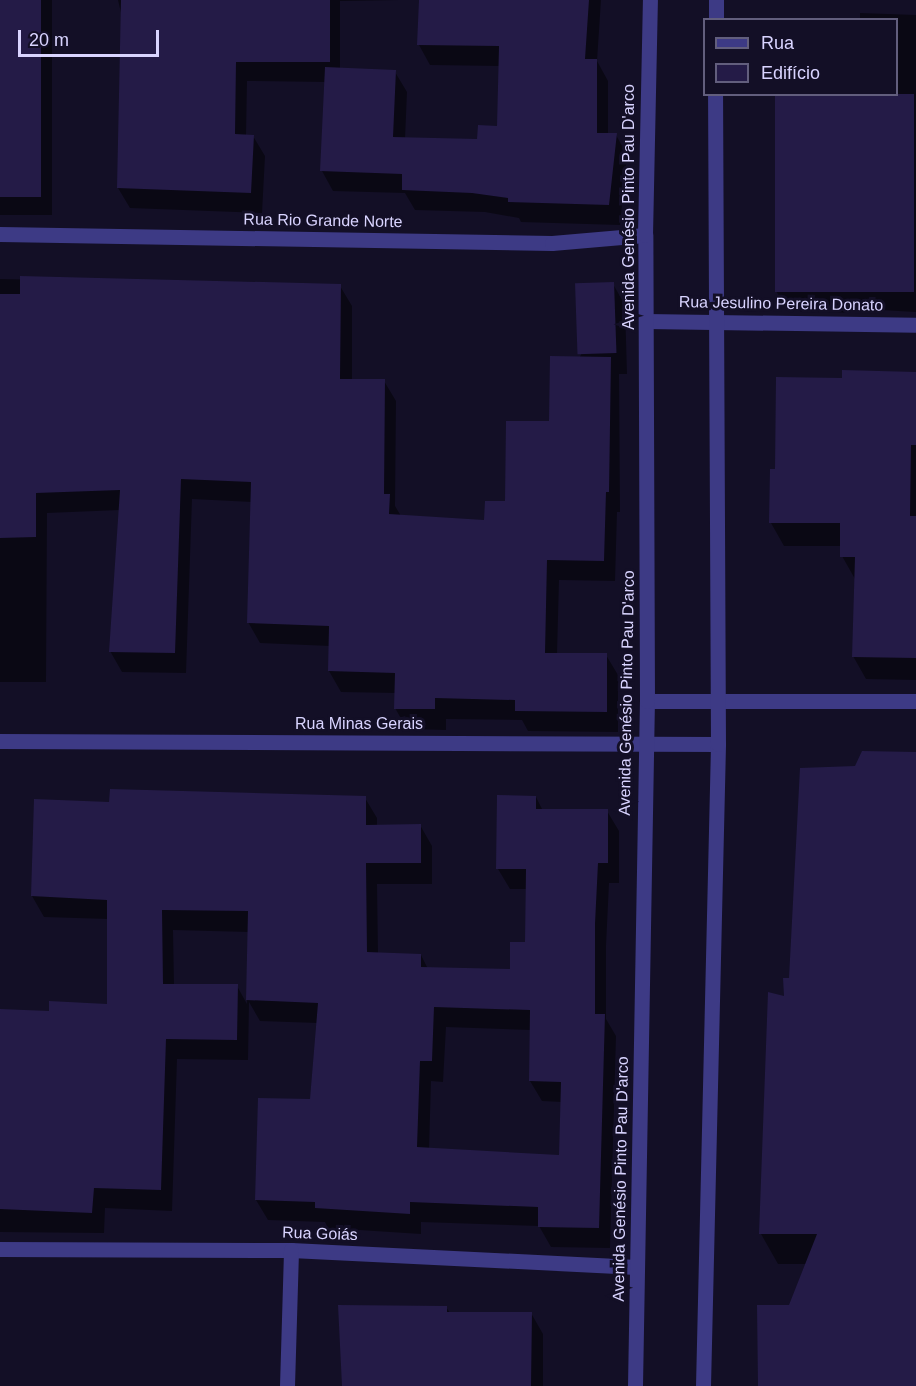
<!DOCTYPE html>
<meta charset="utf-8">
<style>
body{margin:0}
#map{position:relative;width:916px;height:1386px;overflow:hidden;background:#130f26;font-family:Arial,sans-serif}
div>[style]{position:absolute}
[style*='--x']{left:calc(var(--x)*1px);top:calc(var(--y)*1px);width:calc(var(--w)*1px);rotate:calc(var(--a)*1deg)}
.shadow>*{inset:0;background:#0007;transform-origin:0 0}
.building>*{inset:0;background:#241b47;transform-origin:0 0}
.minor>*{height:15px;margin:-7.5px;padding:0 7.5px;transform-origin:7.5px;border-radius:7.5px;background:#3d3a85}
.tertiary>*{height:15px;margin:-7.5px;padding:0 7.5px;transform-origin:7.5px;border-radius:7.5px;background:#3d3a85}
span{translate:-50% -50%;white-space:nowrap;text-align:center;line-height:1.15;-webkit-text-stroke:6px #130f26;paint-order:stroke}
.street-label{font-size:16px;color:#d9d4ff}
.legend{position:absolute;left:703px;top:18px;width:195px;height:78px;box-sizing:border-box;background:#130f26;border:2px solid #625e7d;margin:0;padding:8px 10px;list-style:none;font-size:18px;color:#d9d4ff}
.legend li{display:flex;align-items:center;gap:12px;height:30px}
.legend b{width:30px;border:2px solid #625e7d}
.scale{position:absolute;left:18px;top:30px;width:141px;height:27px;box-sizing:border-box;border:3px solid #d9d4ff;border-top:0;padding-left:8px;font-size:18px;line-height:21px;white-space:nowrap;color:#d9d4ff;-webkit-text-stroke:4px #130f26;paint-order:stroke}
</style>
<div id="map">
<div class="shadow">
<i style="left:0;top:0;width:52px;height:215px"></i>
<i style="clip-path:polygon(118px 0,400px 0,340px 1px,340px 69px,395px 72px,407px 92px,405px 139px,478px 141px,499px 128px,500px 66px,430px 65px,419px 45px,421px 0,601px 0,597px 61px,608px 81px,608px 135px,616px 135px,627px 155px,620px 225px,521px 222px,519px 218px,485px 212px,415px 210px,405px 193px,333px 191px,322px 171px,326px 82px,247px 81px,246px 136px,253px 136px,265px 156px,262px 213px,130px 208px,118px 188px,122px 17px)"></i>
<i style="clip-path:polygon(860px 13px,916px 15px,916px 312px,863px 309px,863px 313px,788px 311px,776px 291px,896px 94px,896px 20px,860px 20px)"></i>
<i style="clip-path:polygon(0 279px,340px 286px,352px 306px,352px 380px,384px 381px,396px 401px,395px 506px,401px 516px,486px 522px,506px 503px,550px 423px,613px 284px,625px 305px,627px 374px,619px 374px,620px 512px,617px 512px,615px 581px,559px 580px,557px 654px,606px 655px,618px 675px,618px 732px,528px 731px,522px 720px,446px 719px,446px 730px,407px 729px,395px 708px,396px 693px,341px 692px,329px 671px,330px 646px,260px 643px,248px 622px,252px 502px,192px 499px,186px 673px,122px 672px,110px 651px,120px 510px,47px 513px,46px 682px,0 682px)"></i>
<i style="clip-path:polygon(916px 378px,916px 680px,866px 679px,853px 656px,855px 579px,842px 556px,842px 546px,784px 546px,771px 523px,777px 471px)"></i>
<i style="clip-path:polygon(916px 753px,916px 1386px,759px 1386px,807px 1264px,778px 1264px,761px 1234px,769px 994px,786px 998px,856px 768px)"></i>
<i style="clip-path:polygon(evenodd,536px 797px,543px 811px,607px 811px,619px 831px,619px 883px,609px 883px,606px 946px,606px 1019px,616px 1036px,610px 1248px,551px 1247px,539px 1226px,421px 1222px,421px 1234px,328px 1228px,325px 1222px,268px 1220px,256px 1200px,311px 1101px,318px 1023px,260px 1021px,249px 1002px,248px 1060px,177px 1059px,172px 1211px,105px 1208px,104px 1233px,0 1232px,0 1010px,50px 1013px,109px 1005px,108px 919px,44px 917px,32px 896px,111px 803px,365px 798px,377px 818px,377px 826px,420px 825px,432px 846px,432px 884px,377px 884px,378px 954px,421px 955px,428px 969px,511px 970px,527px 944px,527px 889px,510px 889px,498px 869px,536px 797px,173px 930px,249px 932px,247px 1004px,237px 986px,174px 985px,173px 930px,536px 797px,446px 1027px,531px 1030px,530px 1081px,542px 1101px,562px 1102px,561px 1156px,429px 1150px,431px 1081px,443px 1082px,446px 1027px)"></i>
<i style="clip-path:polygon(340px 1307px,446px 1307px,450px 1313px,531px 1313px,543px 1334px,543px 1386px,344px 1386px)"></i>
</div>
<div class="building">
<i style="left:0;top:0;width:41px;height:197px"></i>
<i style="clip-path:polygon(121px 0,330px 0,330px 62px,236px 62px,235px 134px,254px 135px,251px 193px,117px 188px)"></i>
<i style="clip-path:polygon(419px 0,589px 0,585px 59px,597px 59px,597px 133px,617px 133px,609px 205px,508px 202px,508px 198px,472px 193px,402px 190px,402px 174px,320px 171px,325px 67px,396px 70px,393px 137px,477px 139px,478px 125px,497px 126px,499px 46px,417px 45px)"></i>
<i style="left:775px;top:94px;width:139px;height:198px"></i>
<i style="clip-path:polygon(20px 276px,341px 284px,340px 379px,385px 379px,384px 494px,390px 494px,389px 514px,484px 520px,485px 501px,505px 501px,506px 421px,549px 421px,550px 356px,611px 357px,609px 492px,606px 492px,604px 561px,547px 560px,545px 653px,607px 653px,607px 712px,515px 711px,515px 700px,435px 698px,435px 709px,394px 709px,395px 673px,328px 671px,329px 626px,247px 623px,251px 482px,181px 479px,175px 653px,109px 652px,120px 490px,36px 493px,36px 537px,0 538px,0 294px,20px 294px)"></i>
<i style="left:614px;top:282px;width:71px;height:39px;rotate:88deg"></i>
<i style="clip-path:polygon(842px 370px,916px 372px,916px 445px,911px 445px,910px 516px,916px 516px,916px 658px,852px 657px,855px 557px,840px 557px,840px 523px,769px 523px,770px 469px,775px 469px,776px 377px,842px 378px)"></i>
<i style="clip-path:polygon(862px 751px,916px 752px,916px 1386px,758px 1386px,757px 1305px,789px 1305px,817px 1234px,759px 1234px,768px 992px,784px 996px,783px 978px,789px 978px,800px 768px,855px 766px)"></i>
<i style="clip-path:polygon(evenodd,110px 789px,366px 796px,366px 825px,421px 824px,421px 863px,366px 863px,367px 952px,421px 954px,421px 967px,510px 969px,510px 942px,525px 942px,526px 869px,496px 869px,497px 795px,536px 796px,536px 809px,608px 809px,608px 863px,598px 863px,595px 924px,595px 1014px,605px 1014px,599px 1228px,538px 1227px,538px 1207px,410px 1202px,410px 1214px,315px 1208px,315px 1202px,255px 1200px,258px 1098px,310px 1099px,318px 1003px,246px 1000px,248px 911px,162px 910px,163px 984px,238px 984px,237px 1040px,166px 1039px,161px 1190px,94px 1188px,92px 1213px,0 1209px,0 1009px,49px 1011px,49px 1001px,107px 1004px,107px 900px,31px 896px,34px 799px,109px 802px,110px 789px,434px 1007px,530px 1010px,529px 1081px,561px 1082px,559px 1155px,417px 1147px,420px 1061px,432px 1061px,434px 1007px)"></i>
<i style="clip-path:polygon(338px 1305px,447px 1306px,447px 1312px,532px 1312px,531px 1386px,342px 1386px)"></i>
</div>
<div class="minor">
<i style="--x:0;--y:234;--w:552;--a:0.93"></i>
<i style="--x:552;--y:243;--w:93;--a:-4.9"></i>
<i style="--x:646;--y:321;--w:270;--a:0.8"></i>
<i style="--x:647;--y:701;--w:269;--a:0"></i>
<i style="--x:0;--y:741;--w:718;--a:0.24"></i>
<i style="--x:0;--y:1249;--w:291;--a:0.2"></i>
<i style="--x:291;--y:1250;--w:346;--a:2.8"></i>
<i style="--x:287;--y:1386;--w:136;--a:-88.3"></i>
</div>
<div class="tertiary">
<i style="--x:716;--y:20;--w:20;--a:-90"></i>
<i style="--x:635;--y:1386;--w:685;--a:-89"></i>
<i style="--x:647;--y:701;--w:466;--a:-90.2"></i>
<i style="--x:645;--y:235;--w:235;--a:-88.8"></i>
<i style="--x:703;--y:1386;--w:642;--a:-88.66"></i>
<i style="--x:718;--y:744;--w:650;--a:-90.26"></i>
</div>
<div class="street-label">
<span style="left:629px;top:207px;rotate:-90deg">Avenida Genésio Pinto Pau D'arco</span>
<span style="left:323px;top:221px;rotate:1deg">Rua Rio Grande Norte</span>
<span style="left:781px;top:304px;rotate:1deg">Rua Jesulino Pereira Donato</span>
<span style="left:627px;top:693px;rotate:-89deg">Avenida Genésio Pinto Pau D'arco</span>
<span style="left:359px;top:724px">Rua Minas Gerais</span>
<span style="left:621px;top:1179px;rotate:-89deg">Avenida Genésio Pinto Pau D'arco</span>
<span style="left:320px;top:1234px;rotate:2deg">Rua Goiás</span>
</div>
<ul class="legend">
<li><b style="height:8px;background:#3d3a85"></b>Rua</li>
<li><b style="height:16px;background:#241b47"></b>Edifício</li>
</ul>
<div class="scale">20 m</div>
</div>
